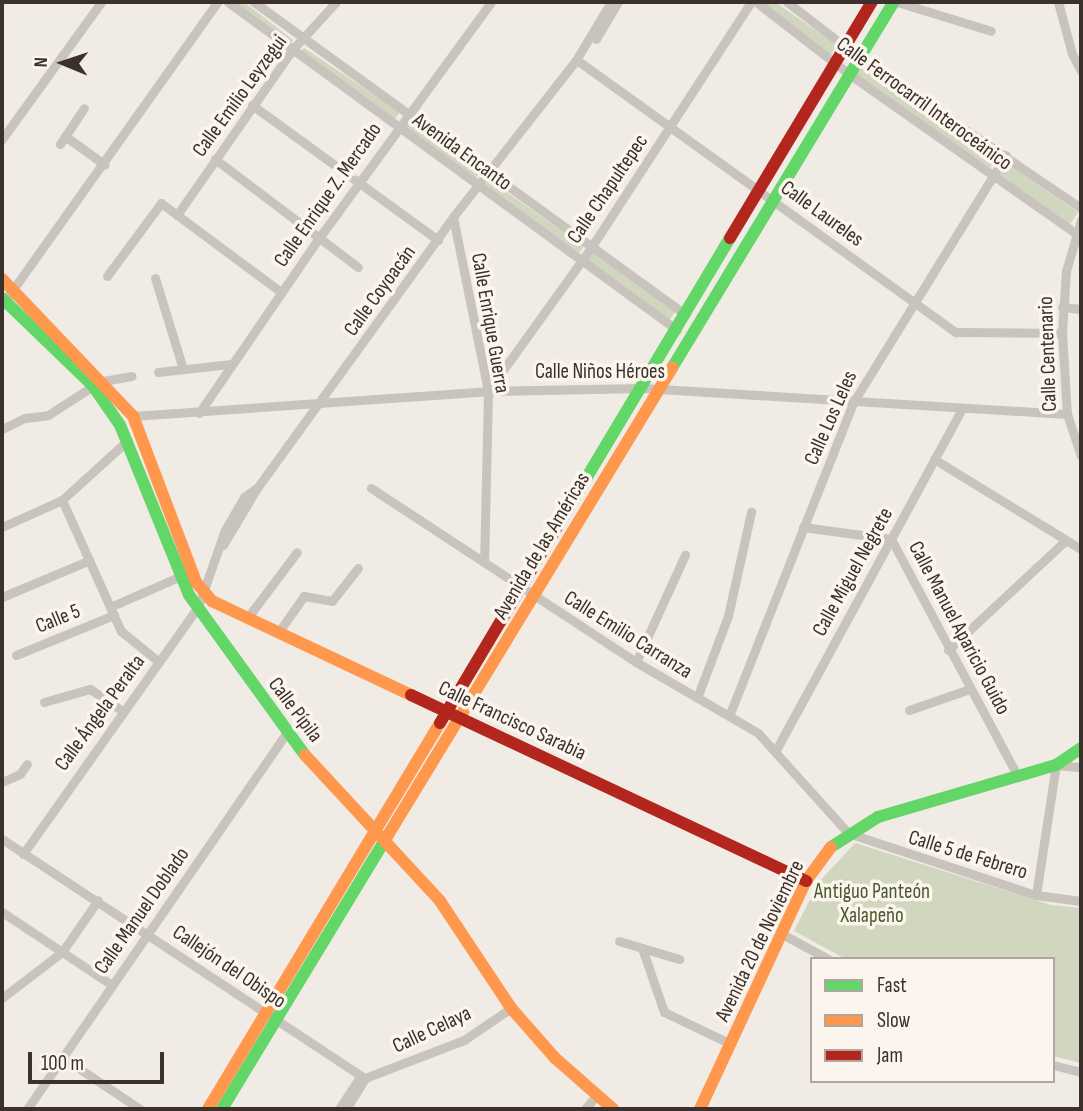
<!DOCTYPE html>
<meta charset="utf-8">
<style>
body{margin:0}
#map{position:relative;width:1083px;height:1111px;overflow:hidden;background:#f0ebe5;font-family:"Sofia Sans Condensed",sans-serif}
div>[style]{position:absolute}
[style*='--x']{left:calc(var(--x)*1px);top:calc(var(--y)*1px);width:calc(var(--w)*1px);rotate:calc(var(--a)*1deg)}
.green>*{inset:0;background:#d1d6bf;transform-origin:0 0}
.street>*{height:9px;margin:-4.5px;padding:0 4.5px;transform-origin:4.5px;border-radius:4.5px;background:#c9c3be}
.fast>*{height:12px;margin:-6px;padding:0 6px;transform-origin:6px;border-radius:6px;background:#63d668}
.slow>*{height:12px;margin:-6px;padding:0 6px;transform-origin:6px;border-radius:6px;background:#ff974d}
.jam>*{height:12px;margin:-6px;padding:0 6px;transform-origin:6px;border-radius:6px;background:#b3261e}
span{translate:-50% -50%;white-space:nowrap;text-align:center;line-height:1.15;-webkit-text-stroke:7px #fbf5ee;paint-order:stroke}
.street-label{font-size:21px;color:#3b302b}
.park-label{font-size:21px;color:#4a5a2e}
.frame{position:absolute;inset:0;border:4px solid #3b302b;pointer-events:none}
.legend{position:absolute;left:810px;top:957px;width:245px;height:126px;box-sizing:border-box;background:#fbf5ee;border:2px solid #aea6a0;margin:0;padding:9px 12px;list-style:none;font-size:21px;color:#3b302b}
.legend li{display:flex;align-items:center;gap:14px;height:35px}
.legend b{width:35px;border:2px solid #aea6a0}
.north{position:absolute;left:28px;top:28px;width:70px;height:70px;-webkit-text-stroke:5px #fbf5ee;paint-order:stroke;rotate:272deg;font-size:19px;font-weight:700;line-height:28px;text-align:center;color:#3b302b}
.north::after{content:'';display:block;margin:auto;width:24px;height:32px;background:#3b302b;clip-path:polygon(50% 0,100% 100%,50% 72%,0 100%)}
.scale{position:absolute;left:28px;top:1052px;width:136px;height:32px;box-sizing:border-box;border:4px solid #3b302b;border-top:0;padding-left:9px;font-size:21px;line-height:24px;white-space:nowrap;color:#3b302b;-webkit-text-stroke:5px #fbf5ee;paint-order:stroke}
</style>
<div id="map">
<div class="green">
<i style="clip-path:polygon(226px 2px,244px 2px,293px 40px,287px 49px)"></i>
<i style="clip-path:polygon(754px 2px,775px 2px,837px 45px,829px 57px)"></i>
<i style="clip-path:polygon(304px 48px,400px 112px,395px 119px,297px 56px)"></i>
<i style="left:860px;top:64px;width:166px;height:13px;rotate:34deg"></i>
<i style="left:408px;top:117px;width:91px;height:9px;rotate:37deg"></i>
<i style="left:1006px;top:162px;width:88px;height:16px;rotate:35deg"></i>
<i style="clip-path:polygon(489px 180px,584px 246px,579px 253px,485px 185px)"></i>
<i style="left:593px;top:253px;width:101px;height:9px;rotate:36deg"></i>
<i style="clip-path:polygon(855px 843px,1051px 905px,1081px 908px,1081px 1063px,1053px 1056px,1053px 959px,846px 959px,794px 931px,819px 882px)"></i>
</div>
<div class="street">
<i style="--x:228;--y:2;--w:556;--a:36.15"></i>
<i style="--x:254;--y:2;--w:533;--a:35.92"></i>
<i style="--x:756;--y:2;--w:118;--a:37.7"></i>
<i style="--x:849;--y:74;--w:275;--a:35.1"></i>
<i style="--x:787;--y:2;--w:92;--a:37.5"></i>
<i style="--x:860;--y:58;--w:267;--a:34.2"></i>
<i style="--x:897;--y:2;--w:98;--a:17.1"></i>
<i style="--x:1058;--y:2;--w:54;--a:74.9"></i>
<i style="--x:1072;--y:54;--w:19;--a:62"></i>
<i style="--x:596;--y:39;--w:43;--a:-59.3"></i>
<i style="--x:581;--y:63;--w:462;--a:35.7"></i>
<i style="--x:956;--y:332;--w:106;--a:0.5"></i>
<i style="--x:252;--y:105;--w:230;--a:36"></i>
<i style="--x:65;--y:136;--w:49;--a:35.9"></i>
<i style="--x:2;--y:139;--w:169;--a:-54.1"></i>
<i style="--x:60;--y:144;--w:43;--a:-56.3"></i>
<i style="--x:215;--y:159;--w:179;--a:37.1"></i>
<i style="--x:177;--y:215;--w:203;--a:-55.1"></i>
<i style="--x:293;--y:49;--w:64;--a:-47.5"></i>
<i style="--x:453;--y:217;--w:177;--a:78.6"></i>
<i style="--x:488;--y:391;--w:171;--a:91.3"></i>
<i style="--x:1081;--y:220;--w:53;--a:106.4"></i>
<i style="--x:1066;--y:271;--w:62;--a:93.7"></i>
<i style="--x:1062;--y:333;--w:81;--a:86.5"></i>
<i style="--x:1067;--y:414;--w:44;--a:71.6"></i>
<i style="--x:107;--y:276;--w:91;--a:-53.5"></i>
<i style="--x:161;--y:203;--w:149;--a:36.6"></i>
<i style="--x:155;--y:278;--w:95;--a:72.9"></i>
<i style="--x:2;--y:305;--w:372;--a:-54.6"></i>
<i style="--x:1062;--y:307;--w:19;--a:6"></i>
<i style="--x:158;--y:372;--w:72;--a:-6.3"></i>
<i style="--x:103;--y:381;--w:29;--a:-10"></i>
<i style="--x:488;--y:391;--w:175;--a:-54.3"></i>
<i style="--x:590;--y:249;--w:295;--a:-56.9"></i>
<i style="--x:199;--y:413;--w:212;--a:-55.6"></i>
<i style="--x:319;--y:238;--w:292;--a:-53.9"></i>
<i style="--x:133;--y:416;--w:356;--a:-4"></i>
<i style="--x:488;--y:391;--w:155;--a:-1.1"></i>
<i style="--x:643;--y:388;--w:425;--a:3.5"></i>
<i style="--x:2;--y:429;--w:25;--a:-26"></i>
<i style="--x:25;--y:418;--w:23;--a:-7"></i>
<i style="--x:48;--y:415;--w:54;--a:-32.8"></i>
<i style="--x:934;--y:459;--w:172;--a:31.5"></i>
<i style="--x:371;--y:488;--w:317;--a:33.3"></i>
<i style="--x:636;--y:662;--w:141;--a:30.2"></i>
<i style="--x:758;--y:733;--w:135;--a:48"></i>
<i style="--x:848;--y:833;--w:198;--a:18.3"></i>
<i style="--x:1036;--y:895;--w:45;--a:7.6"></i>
<i style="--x:62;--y:500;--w:144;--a:65.8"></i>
<i style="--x:121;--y:631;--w:49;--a:39.2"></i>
<i style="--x:2;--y:527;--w:66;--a:-24.2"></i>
<i style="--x:62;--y:500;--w:89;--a:-42.3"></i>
<i style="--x:803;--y:527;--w:89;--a:7.8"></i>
<i style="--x:891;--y:539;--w:268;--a:61.9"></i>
<i style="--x:223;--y:545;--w:66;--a:-59.2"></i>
<i style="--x:257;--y:488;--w:334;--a:-54.1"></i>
<i style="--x:453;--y:217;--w:199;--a:-51.9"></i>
<i style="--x:576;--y:60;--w:68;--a:-58.9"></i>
<i style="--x:2;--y:597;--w:95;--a:-22.8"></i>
<i style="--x:110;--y:607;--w:77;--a:-23.6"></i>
<i style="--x:248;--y:617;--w:81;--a:-53"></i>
<i style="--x:280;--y:630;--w:42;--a:-54.8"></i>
<i style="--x:304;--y:596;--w:28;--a:10"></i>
<i style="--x:332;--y:601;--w:42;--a:-51.8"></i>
<i style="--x:948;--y:650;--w:161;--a:-43"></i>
<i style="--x:16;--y:655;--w:106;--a:-22.2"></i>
<i style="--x:636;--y:662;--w:118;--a:-65.4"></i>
<i style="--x:697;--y:698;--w:88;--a:-69.3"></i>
<i style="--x:728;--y:616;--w:107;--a:-77.5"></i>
<i style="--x:44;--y:702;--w:48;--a:-15.8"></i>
<i style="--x:90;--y:689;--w:40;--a:34"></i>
<i style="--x:909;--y:710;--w:65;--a:-19"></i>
<i style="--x:729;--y:716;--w:339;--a:-68.4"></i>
<i style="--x:854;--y:401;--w:289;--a:-58.3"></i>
<i style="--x:776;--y:750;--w:387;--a:-61.4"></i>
<i style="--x:2;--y:782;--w:20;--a:-24"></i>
<i style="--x:20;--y:774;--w:12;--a:-55"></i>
<i style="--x:2;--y:839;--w:435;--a:33.4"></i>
<i style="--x:23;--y:854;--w:303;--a:-54.7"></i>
<i style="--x:198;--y:607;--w:82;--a:-70.7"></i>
<i style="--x:225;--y:530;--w:38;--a:-60"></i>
<i style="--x:244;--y:497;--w:14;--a:-36"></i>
<i style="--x:1036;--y:895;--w:132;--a:-81.3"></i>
<i style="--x:1056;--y:765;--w:25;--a:5"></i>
<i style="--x:2;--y:912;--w:132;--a:33.6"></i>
<i style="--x:782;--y:934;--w:52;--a:28.5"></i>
<i style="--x:619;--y:941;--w:63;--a:16.7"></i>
<i style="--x:642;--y:948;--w:68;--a:71"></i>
<i style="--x:664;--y:1012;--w:74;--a:25.5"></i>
<i style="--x:2;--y:998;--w:76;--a:-37.5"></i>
<i style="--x:62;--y:952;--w:63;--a:-55.3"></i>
<i style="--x:62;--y:1057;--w:94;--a:33.7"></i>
<i style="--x:1053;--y:1065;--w:29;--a:14"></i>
<i style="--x:365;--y:1078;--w:106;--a:-21"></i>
<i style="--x:464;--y:1040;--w:57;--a:-34.2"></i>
<i style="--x:27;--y:1109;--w:458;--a:-55.4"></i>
<i style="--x:339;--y:1109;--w:38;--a:-57"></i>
<i style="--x:346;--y:1109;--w:36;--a:-58"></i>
<i style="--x:585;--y:1109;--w:17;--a:-50"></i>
</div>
<div class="fast">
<i style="--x:2;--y:298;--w:127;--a:44"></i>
<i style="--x:93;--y:386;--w:47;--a:55.3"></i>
<i style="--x:120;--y:425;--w:183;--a:67.9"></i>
<i style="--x:189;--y:595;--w:198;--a:54.1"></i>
<i style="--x:672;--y:368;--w:428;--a:-58.8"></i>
<i style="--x:563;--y:517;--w:325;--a:-59.1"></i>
<i style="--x:831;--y:847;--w:56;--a:-32.6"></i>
<i style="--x:878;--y:817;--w:185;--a:-16.3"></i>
<i style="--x:1056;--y:765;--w:30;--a:-34"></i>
<i style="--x:222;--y:1109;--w:320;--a:-58.8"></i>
</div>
<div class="slow">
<i style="--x:2;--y:279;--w:190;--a:46.3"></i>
<i style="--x:133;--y:416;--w:178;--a:69.2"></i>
<i style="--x:196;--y:582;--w:25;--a:50"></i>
<i style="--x:212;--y:601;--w:220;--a:25.3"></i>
<i style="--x:305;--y:755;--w:199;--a:47.2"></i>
<i style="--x:440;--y:901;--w:128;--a:56.4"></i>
<i style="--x:511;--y:1008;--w:67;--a:48.7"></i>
<i style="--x:555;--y:1058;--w:77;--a:41.3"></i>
<i style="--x:388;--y:835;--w:547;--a:-58.69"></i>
<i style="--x:208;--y:1109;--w:450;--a:-59"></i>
<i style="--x:700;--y:1109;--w:251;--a:-65.1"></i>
<i style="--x:806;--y:881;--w:42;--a:-53.7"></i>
</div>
<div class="jam">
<i style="--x:730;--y:238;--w:275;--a:-59"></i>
<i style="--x:411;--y:695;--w:437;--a:25.2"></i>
<i style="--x:440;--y:723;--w:240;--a:-59.2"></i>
</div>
<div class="street-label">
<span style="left:240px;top:96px;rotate:-54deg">Calle Emilio Leyzegui</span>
<span style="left:924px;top:104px;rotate:36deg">Calle Ferrocarril Interoceánico</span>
<span style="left:462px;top:152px;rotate:36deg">Avenida Encanto</span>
<span style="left:608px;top:189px;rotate:-56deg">Calle Chapultepec</span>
<span style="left:328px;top:195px;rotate:-55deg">Calle Enrique Z. Mercado</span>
<span style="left:822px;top:214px;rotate:36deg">Calle Laureles</span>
<span style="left:380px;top:291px;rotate:-54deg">Calle Coyoacán</span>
<span style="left:490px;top:323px;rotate:80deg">Calle Enrique Guerra</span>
<span style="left:1048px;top:354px;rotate:-92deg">Calle Centenario</span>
<span style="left:600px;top:372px">Calle Niños Héroes</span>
<span style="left:831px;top:418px;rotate:-66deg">Calle Los Leles</span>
<span style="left:542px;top:546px;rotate:-59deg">Avenida de las Américas</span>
<span style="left:853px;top:572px;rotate:-61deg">Calle Miguel Negrete</span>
<span style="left:58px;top:619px;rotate:-22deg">Calle 5</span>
<span style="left:959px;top:628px;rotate:62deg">Calle Manuel Aparicio Guido</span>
<span style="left:628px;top:635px;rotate:32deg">Calle Emilio Carranza</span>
<span style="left:295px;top:710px;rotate:53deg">Calle Pípila</span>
<span style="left:100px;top:713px;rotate:-54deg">Calle Ángela Peralta</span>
<span style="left:512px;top:721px;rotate:25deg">Calle Francisco Sarabia</span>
<span style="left:968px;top:855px;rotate:17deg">Calle 5 de Febrero</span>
<span style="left:142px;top:911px;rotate:-55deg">Calle Manuel Doblado</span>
<span style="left:760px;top:941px;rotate:-64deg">Avenida 20 de Noviembre</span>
<span style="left:229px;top:967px;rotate:34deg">Callejón del Obispo</span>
<span style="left:432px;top:1030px;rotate:-25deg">Calle Celaya</span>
</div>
<div class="park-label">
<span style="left:872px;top:904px">Antiguo Panteón<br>Xalapeño</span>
</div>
<div class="frame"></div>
<ul class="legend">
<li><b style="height:9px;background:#63d668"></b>Fast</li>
<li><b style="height:9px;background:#ff974d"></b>Slow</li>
<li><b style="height:9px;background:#b3261e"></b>Jam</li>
</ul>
<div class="north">N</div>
<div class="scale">100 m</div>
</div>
